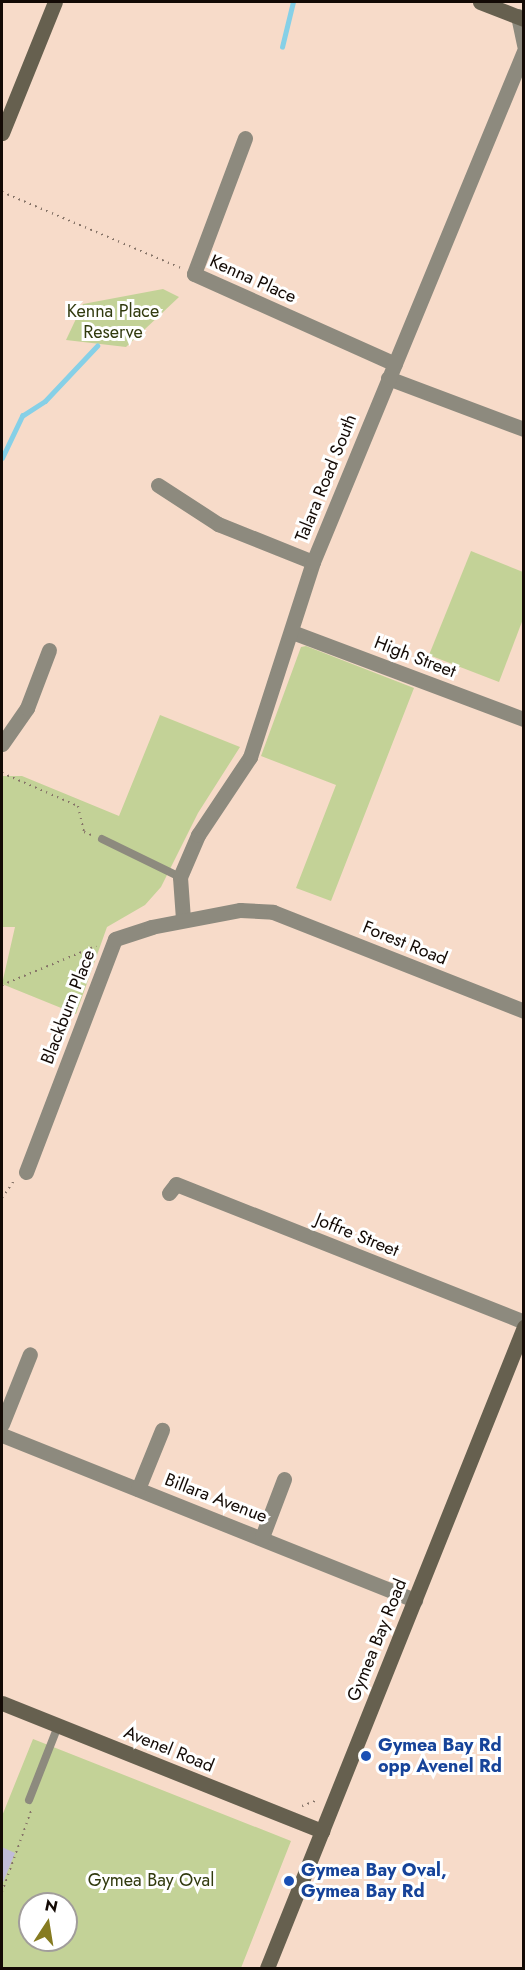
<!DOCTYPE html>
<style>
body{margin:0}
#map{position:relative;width:525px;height:1970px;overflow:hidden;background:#f7dbc9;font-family:Jost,sans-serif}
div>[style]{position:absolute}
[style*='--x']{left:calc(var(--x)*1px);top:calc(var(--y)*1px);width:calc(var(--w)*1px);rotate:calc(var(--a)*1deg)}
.green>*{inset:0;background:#c3d297}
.stream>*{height:4.5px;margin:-2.25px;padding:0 2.25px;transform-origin:2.25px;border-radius:2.25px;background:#86d0e7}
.building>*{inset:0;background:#c1bcd8}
.path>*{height:2px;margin-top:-1px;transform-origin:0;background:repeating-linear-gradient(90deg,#867468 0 1.5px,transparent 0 6px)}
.lane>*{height:8px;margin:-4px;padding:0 4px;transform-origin:4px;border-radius:4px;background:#8d8a7e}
.street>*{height:15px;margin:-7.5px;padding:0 7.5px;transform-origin:7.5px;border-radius:7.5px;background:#8d8a7e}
.secondary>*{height:15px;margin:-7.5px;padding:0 7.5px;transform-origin:7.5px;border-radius:7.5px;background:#66604f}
.dots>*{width:16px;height:16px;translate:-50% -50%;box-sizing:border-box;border:3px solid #fff;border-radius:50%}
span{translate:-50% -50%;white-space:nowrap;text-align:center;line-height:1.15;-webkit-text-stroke:6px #fff;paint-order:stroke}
.street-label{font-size:18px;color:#130a05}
.park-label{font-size:18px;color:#323b0f}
.transit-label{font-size:18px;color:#164399;font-weight:700}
.left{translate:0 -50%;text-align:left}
.frame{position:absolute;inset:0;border:3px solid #130a05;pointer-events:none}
.north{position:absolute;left:18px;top:1892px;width:60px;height:60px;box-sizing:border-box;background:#fff;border:2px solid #a19d9b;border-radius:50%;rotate:12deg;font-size:16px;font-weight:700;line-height:24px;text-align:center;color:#130a05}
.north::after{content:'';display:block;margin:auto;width:21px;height:27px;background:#867b21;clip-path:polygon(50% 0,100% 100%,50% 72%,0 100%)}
</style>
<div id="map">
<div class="green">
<i style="clip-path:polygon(163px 289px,179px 297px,126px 347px,66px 340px,83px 304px)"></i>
<i style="clip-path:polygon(471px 551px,523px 572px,523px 619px,499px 682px,429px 655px)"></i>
<i style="clip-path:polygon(306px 646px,414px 688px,331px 901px,296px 888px,336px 785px,261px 756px,301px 647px)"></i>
<i style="clip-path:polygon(160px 715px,240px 747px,198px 813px,161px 887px,145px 905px,107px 927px,76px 1014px,2px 984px,15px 927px,2px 927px,2px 776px,22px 776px,119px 816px)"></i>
<i style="clip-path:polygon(evenodd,33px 1739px,291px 1841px,241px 1968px,2px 1968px,2px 1816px,33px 1739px,30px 1904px,66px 1904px,66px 1940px,30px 1940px,30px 1904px)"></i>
</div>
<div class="stream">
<i style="--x:282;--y:47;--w:46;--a:-76.3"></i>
<i style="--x:2;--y:458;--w:47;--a:-64.5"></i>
<i style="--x:22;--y:416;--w:27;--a:-33"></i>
<i style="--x:45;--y:401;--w:76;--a:-46.6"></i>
</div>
<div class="building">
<i style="clip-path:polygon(2px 1847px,15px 1853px,2px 1885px)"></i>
</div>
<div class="path">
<i style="--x:2;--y:192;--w:194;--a:23"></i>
<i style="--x:2;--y:773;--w:83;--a:23.5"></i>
<i style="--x:78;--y:806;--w:27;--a:77"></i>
<i style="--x:84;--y:832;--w:11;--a:22"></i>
<i style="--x:2;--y:985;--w:102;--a:-22.5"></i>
<i style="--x:2;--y:1198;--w:21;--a:-55"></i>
<i style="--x:302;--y:1806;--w:14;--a:-21"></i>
<i style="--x:2;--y:1892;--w:86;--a:-70.3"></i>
</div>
<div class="lane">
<i style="--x:102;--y:839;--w:87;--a:26"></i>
<i style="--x:29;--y:1800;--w:79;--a:-68.6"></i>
</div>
<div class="street">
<i style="--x:518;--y:16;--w:30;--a:78"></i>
<i style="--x:245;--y:138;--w:145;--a:110.6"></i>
<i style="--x:194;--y:274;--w:220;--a:24.1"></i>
<i style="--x:388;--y:378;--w:145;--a:20.6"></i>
<i style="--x:158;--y:485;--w:72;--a:33"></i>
<i style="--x:218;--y:524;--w:102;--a:21.8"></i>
<i style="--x:292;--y:632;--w:248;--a:20.6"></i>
<i style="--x:2;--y:744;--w:44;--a:-55.2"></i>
<i style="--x:27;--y:708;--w:62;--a:-69.2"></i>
<i style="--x:183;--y:919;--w:42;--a:-94.1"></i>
<i style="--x:180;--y:877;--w:46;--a:-66.8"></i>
<i style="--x:198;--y:835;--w:94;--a:-56.3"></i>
<i style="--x:250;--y:757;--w:205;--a:-72.1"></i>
<i style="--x:313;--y:562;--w:553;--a:-67.56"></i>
<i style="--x:26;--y:1172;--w:249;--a:-69.1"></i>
<i style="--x:115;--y:939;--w:38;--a:-18"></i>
<i style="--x:151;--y:927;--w:91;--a:-10.8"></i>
<i style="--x:240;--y:910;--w:33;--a:3"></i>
<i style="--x:273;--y:912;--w:270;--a:21.5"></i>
<i style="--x:169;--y:1193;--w:11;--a:-52"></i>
<i style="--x:176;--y:1184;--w:374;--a:21.6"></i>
<i style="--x:2;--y:1424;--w:75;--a:-68.2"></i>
<i style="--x:2;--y:1435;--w:445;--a:21.8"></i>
<i style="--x:138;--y:1489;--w:64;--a:-67.9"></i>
<i style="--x:262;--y:1537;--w:62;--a:-69.2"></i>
</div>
<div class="secondary">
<i style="--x:480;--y:2;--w:47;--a:21.1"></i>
<i style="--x:2;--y:133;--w:141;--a:-68"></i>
<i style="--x:2;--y:1703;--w:345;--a:21.8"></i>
<i style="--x:267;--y:1968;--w:691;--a:-68.15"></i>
</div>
<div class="dots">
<i style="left:366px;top:1756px;background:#1a4fb4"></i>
<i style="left:289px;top:1881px;background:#1a4fb4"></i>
</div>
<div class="street-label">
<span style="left:253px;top:279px;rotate:24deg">Kenna Place</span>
<span style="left:326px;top:478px;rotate:-68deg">Talara Road South</span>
<span style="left:415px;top:657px;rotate:21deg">High Street</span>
<span style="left:405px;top:943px;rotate:22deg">Forest Road</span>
<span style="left:68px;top:1007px;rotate:-69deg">Blackburn Place</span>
<span style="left:357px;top:1235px;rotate:22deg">Joffre Street</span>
<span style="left:216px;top:1498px;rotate:21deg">Billara Avenue</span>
<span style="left:377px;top:1640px;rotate:-68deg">Gymea Bay Road</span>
<span style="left:169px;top:1749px;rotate:22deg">Avenel Road</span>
</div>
<div class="park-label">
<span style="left:113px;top:322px">Kenna Place<br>Reserve</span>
<span style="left:151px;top:1880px">Gymea Bay Oval</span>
</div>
<div class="transit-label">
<span class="left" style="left:378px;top:1756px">Gymea Bay Rd<br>opp Avenel Rd</span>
<span class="left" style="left:301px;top:1881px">Gymea Bay Oval,<br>Gymea Bay Rd</span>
</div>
<div class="frame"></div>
<div class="north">N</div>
</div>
